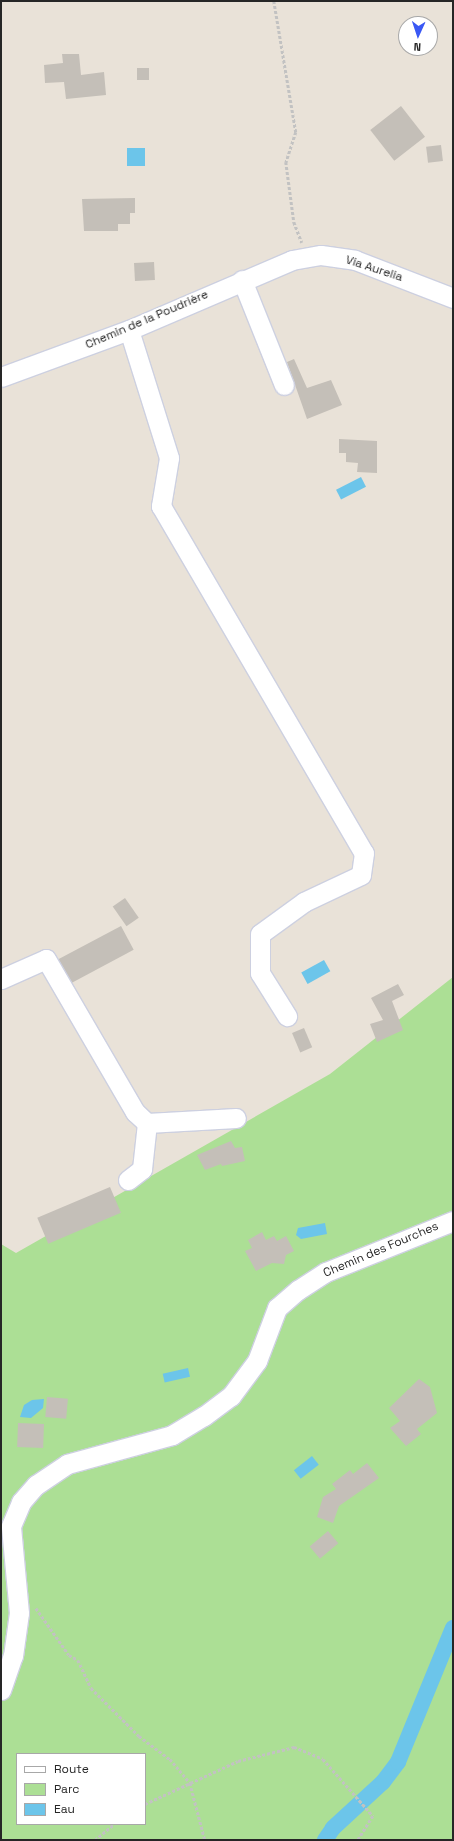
<!DOCTYPE html>
<meta charset="utf-8">
<style>
body{margin:0}
#map{position:relative;width:454px;height:1841px;overflow:hidden;background:#e9e2d8;font-family:"Space Grotesk",sans-serif}
div>[style]{position:absolute}
[style*='--x']{left:calc(var(--x)*1px);top:calc(var(--y)*1px);width:calc(var(--w)*1px);rotate:calc(var(--a)*1deg)}
.green>*{inset:0;background:#acdf95}
.water>*{inset:0;background:#6cc5ea;transform-origin:0 0}
.canal>*{height:16px;margin:-8px;padding:0 8px;transform-origin:8px;border-radius:8px;background:#6cc5ea}
.building>*{inset:0;background:#c4bfb8;transform-origin:0 0}
.path>*{height:2.5px;margin-top:-1.25px;transform-origin:0;background:repeating-linear-gradient(90deg,#c2c2c2 0 3px,transparent 0 5px)}
.roads{filter:drop-shadow(1px 0 #cdd0e0) drop-shadow(-1px 0 #cdd0e0) drop-shadow(0 1px #cdd0e0) drop-shadow(0 -1px #cdd0e0)}
.minor>*{height:19px;margin:-9.5px;padding:0 9.5px;transform-origin:9.5px;border-radius:9.5px;background:#fff}
span{translate:-50% -50%;white-space:nowrap;text-align:center;line-height:1.15;-webkit-text-stroke:4px #fff;paint-order:stroke}
.street-label{font-size:12px;color:#262626}
.frame{position:absolute;inset:0;border:2px solid #262626;pointer-events:none}
.legend{position:absolute;left:16px;top:1753px;width:130px;height:72px;box-sizing:border-box;background:#fff;border:1px solid #a8a8a8;margin:0;padding:5px 7px;list-style:none;font-size:12px;color:#262626}
.legend li{display:flex;align-items:center;gap:8px;height:20px}
.legend b{width:20px;border:1px solid #a8a8a8}
.north{position:absolute;left:398px;top:16px;width:40px;height:40px;box-sizing:border-box;background:#fff;border:1px solid #a8a8a8;border-radius:50%;rotate:183deg;font-size:11px;font-weight:700;line-height:16px;text-align:center;color:#262626}
.north::after{content:'';display:block;margin:auto;width:14px;height:18px;background:#3a58f4;clip-path:polygon(50% 0,100% 100%,50% 72%,0 100%)}
</style>
<div id="map">
<div class="green">
<i style="clip-path:polygon(evenodd,453px 977px,453px 1840px,1px 1840px,1px 1244px,16px 1253px,330px 1074px,453px 977px,17px 1754px,145px 1754px,145px 1824px,17px 1824px,17px 1754px)"></i>
</div>
<div class="water">
<i style="left:145px;top:148px;width:18px;height:18px;rotate:90deg"></i>
<i style="left:361px;top:477px;width:11px;height:28px;rotate:63deg"></i>
<i style="left:324px;top:960px;width:13px;height:26px;rotate:61deg"></i>
<i style="clip-path:polygon(325px 1223px,327px 1234px,301px 1239px,296px 1235px,298px 1228px)"></i>
<i style="left:188px;top:1368px;width:9px;height:26px;rotate:77deg"></i>
<i style="clip-path:polygon(44px 1399px,43px 1408px,31px 1418px,20px 1417px,24px 1405px,32px 1400px)"></i>
<i style="left:312px;top:1456px;width:11px;height:23px;rotate:52deg"></i>
</div>
<div class="canal">
<i style="--x:325;--y:1840;--w:14;--a:-56"></i>
<i style="--x:333;--y:1828;--w:68;--a:-42.6"></i>
<i style="--x:383;--y:1782;--w:25;--a:-53"></i>
<i style="--x:398;--y:1762;--w:145;--a:-67.7"></i>
</div>
<div class="building">
<i style="clip-path:polygon(62px 54px,79px 54px,81px 75px,104px 72px,106px 95px,66px 99px,64px 82px,45px 83px,44px 65px,63px 63px)"></i>
<i style="left:137px;top:68px;width:12px;height:12px"></i>
<i style="left:401px;top:106px;width:39px;height:39px;rotate:52deg"></i>
<i style="left:441px;top:145px;width:16px;height:15px;rotate:83deg"></i>
<i style="clip-path:polygon(135px 198px,135px 213px,130px 213px,130px 224px,118px 224px,118px 231px,84px 231px,82px 199px)"></i>
<i style="left:154px;top:262px;width:18px;height:20px;rotate:87deg"></i>
<i style="clip-path:polygon(294px 359px,307px 388px,331px 380px,342px 405px,307px 419px,287px 362px)"></i>
<i style="clip-path:polygon(339px 439px,377px 441px,377px 473px,357px 472px,358px 463px,346px 462px,346px 453px,339px 453px)"></i>
<i style="left:125px;top:898px;width:24px;height:15px;rotate:55deg"></i>
<i style="left:121px;top:926px;width:27px;height:71px;rotate:62deg"></i>
<i style="clip-path:polygon(398px 984px,404px 995px,392px 1001px,403px 1030px,377px 1042px,370px 1024px,383px 1020px,371px 998px)"></i>
<i style="left:304px;top:1028px;width:21px;height:13px;rotate:67deg"></i>
<i style="clip-path:polygon(231px 1141px,235px 1148px,242px 1147px,245px 1161px,222px 1166px,221px 1164px,205px 1170px,197px 1155px)"></i>
<i style="left:110px;top:1187px;width:28px;height:79px;rotate:67deg"></i>
<i style="clip-path:polygon(262px 1232px,266px 1240px,274px 1236px,277px 1241px,286px 1236px,294px 1251px,286px 1255px,284px 1264px,272px 1263px,256px 1271px,245px 1251px,252px 1248px,248px 1240px)"></i>
<i style="clip-path:polygon(419px 1379px,430px 1387px,437px 1413px,417px 1429px,421px 1434px,406px 1446px,390px 1428px,400px 1421px,389px 1408px)"></i>
<i style="left:47px;top:1397px;width:21px;height:20px;rotate:5deg"></i>
<i style="left:18px;top:1423px;width:26px;height:24px;rotate:2deg"></i>
<i style="clip-path:polygon(367px 1463px,379px 1478px,339px 1506px,333px 1523px,317px 1517px,323px 1497px,336px 1489px,332px 1484px,350px 1470px,353px 1474px)"></i>
<i style="left:328px;top:1531px;width:16px;height:24px;rotate:50deg"></i>
</div>
<div class="path">
<i style="--x:274;--y:1;--w:133;--a:80.5"></i>
<i style="--x:296;--y:132;--w:32;--a:108"></i>
<i style="--x:286;--y:162;--w:61;--a:82.4"></i>
<i style="--x:294;--y:222;--w:22;--a:69"></i>
<i style="--x:36;--y:1608;--w:57;--a:54.9"></i>
<i style="--x:69;--y:1655;--w:10;--a:29"></i>
<i style="--x:78;--y:1660;--w:31;--a:65"></i>
<i style="--x:91;--y:1688;--w:68;--a:45"></i>
<i style="--x:139;--y:1736;--w:39;--a:37"></i>
<i style="--x:170;--y:1759;--w:31;--a:50"></i>
<i style="--x:190;--y:1783;--w:59;--a:75.3"></i>
<i style="--x:145;--y:1804;--w:102;--a:-24.8"></i>
<i style="--x:238;--y:1761;--w:58;--a:-14"></i>
<i style="--x:294;--y:1747;--w:31;--a:22"></i>
<i style="--x:323;--y:1759;--w:76;--a:48.7"></i>
<i style="--x:373;--y:1816;--w:28;--a:122"></i>
<i style="--x:95;--y:1840;--w:25;--a:-40"></i>
</div>
<div class="roads">
<div class="minor">
<i style="--x:242;--y:280;--w:113;--a:68.2"></i>
<i style="--x:129;--y:330;--w:134;--a:72.6"></i>
<i style="--x:169;--y:458;--w:49;--a:99.5"></i>
<i style="--x:161;--y:506;--w:402;--a:59.7"></i>
<i style="--x:364;--y:853;--w:22;--a:98"></i>
<i style="--x:361;--y:875;--w:63;--a:154.7"></i>
<i style="--x:304;--y:902;--w:54;--a:144"></i>
<i style="--x:260;--y:934;--w:39;--a:90"></i>
<i style="--x:260;--y:973;--w:51;--a:57.9"></i>
<i style="--x:1;--y:377;--w:136;--a:-20.2"></i>
<i style="--x:129;--y:330;--w:177;--a:-23.2"></i>
<i style="--x:292;--y:260;--w:29;--a:-10"></i>
<i style="--x:321;--y:255;--w:34;--a:8"></i>
<i style="--x:355;--y:260;--w:105;--a:21.2"></i>
<i style="--x:1;--y:979;--w:49;--a:-24"></i>
<i style="--x:46;--y:959;--w:177;--a:59.8"></i>
<i style="--x:135;--y:1112;--w:16;--a:43"></i>
<i style="--x:147;--y:1123;--w:89;--a:-3.2"></i>
<i style="--x:128;--y:1180;--w:18;--a:-38"></i>
<i style="--x:142;--y:1169;--w:46;--a:-83.8"></i>
<i style="--x:1;--y:1690;--w:36;--a:-71"></i>
<i style="--x:13;--y:1656;--w:43;--a:-82.1"></i>
<i style="--x:19;--y:1613;--w:87;--a:-95.3"></i>
<i style="--x:11;--y:1526;--w:26;--a:-67"></i>
<i style="--x:21;--y:1502;--w:23;--a:-49"></i>
<i style="--x:36;--y:1485;--w:37;--a:-34"></i>
<i style="--x:67;--y:1464;--w:109;--a:-15.4"></i>
<i style="--x:172;--y:1435;--w:37;--a:-31"></i>
<i style="--x:204;--y:1416;--w:34;--a:-37"></i>
<i style="--x:231;--y:1396;--w:44;--a:-53.4"></i>
<i style="--x:257;--y:1361;--w:57;--a:-69.3"></i>
<i style="--x:277;--y:1308;--w:28;--a:-41"></i>
<i style="--x:298;--y:1290;--w:33;--a:-33"></i>
<i style="--x:326;--y:1272;--w:137;--a:-21.9"></i>
</div>
</div>
<div class="street-label">
<span style="left:374px;top:269px;rotate:18deg">Via Aurelia</span>
<span style="left:147px;top:320px;rotate:-23deg">Chemin de la Poudrière</span>
<span style="left:381px;top:1250px;rotate:-23deg">Chemin des Fourches</span>
</div>
<div class="frame"></div>
<ul class="legend">
<li><b style="height:5px;background:#fff"></b>Route</li>
<li><b style="height:11px;background:#acdf95"></b>Parc</li>
<li><b style="height:11px;background:#6cc5ea"></b>Eau</li>
</ul>
<div class="north">N</div>
</div>
